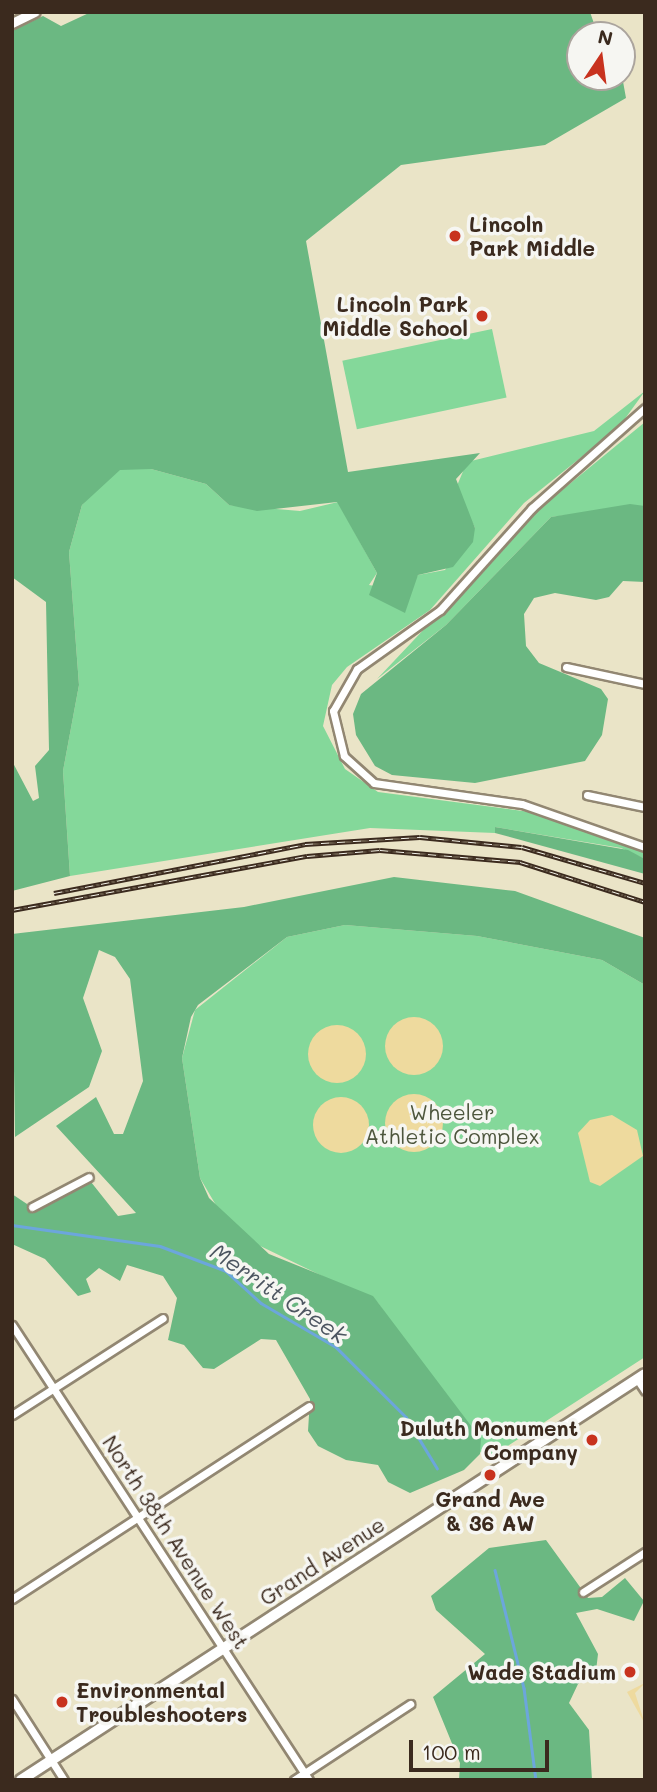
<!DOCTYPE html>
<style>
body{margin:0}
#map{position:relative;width:657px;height:1792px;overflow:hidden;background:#eae4c7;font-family:Mali,sans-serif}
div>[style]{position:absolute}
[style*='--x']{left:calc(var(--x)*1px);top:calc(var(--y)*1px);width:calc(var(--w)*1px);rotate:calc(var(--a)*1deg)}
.green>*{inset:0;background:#84d89a;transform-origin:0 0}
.forest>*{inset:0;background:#6bb882}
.sand>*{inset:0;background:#eeda9e}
.round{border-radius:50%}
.stream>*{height:2.5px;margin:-1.25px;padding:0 1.25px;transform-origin:1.25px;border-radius:1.25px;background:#6ca6dc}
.roads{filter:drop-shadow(2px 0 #928772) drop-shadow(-2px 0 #928772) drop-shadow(0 2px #928772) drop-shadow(0 -2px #928772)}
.minor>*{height:7px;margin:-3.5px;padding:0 3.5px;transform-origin:3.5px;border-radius:3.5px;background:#fff}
.tertiary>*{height:9px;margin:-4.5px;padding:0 4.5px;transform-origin:4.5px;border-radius:4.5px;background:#fff}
.secondary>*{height:10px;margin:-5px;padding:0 5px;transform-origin:5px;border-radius:5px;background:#fff}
.rail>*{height:5px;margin-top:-2.5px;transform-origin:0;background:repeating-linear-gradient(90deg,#f6f6f2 0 8px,#3b2a1e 0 16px);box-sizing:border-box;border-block:2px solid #3b2a1e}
.dots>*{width:19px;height:19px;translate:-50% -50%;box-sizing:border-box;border:4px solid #f6f6f2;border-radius:50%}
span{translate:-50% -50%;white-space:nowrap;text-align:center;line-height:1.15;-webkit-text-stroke:7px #f6f6f2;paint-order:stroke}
.poi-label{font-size:21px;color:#3b2a1e;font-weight:700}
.left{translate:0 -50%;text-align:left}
.right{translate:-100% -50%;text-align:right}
.park-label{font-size:21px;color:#4d563d}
.street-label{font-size:21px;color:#3b2a1e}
.water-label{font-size:23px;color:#4c5560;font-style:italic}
.frame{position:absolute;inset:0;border:14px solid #3b2a1e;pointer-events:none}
.north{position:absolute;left:566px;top:21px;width:70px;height:70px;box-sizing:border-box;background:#f6f6f2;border:2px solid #aba49d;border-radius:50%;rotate:13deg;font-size:19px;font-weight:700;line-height:28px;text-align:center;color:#3b2a1e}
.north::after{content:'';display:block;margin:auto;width:24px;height:32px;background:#c8321e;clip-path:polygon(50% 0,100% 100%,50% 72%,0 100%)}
.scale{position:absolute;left:409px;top:1740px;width:140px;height:32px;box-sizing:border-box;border:4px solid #3b2a1e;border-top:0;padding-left:9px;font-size:21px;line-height:24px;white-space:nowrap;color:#3b2a1e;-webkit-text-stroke:5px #f6f6f2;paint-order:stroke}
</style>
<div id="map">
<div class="green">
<i style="left:492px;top:329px;width:70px;height:153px;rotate:78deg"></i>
<i style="clip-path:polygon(645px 391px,619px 427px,524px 503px,430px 610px,347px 667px,332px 685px,323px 726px,345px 769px,378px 792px,530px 812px,642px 850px,645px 859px,621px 848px,495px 827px,495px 833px,370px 828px,70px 876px,63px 771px,79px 685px,69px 552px,82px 505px,93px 492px,120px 469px,151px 469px,206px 484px,229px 505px,300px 511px,338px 502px,377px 573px,369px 585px,408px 592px,418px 575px,445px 570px,475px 528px,456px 488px,467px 462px,594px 431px)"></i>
<i style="clip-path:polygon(645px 422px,645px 506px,551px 517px,446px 625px,377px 679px,533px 514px)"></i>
<i style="clip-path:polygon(345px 925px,477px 936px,602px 960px,645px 985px,645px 1357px,486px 1460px,378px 1303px,252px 1242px,220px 1212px,200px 1178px,182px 1058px,195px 1010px,287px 937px)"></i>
</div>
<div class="forest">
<i style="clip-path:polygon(91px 12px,590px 12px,598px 35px,580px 35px,580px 77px,622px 76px,626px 98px,545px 145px,401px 165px,306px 241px,348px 472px,480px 453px,456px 479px,475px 528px,473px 542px,453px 567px,418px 575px,405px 613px,369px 595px,377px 573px,337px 502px,257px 511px,229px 505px,206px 484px,151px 469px,120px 470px,82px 505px,69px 552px,79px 685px,63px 771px,70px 876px,12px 891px,12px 761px,33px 801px,39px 798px,35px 766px,49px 750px,46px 602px,12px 577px,12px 31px,43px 16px,61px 26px)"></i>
<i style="clip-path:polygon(630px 504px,645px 506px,645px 582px,623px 581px,609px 597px,596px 600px,555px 593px,534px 598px,524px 614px,526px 646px,539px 663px,601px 689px,608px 699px,602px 735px,585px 761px,475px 783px,392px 775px,375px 766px,356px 735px,353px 714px,361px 694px,446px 625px,551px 517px)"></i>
<i style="clip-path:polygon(495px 827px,628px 850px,645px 859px,645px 874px,495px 833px)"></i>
<i style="clip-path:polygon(394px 877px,515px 891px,645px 938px,645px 985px,602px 960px,477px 936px,345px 925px,287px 937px,198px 1005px,191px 1017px,182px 1058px,200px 1178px,209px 1198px,269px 1254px,373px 1296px,481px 1439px,480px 1454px,464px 1470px,410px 1493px,388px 1482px,378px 1465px,346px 1460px,318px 1446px,308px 1431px,310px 1399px,276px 1340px,261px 1339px,214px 1369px,203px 1368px,184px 1345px,168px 1340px,177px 1298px,163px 1276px,127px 1265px,120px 1281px,99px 1268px,86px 1279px,91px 1292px,78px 1296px,45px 1259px,12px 1244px,12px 1194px,33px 1208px,79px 1182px,91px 1182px,118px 1216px,136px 1213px,56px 1126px,96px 1097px,114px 1134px,123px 1134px,143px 1081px,130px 979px,115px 957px,99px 950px,83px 998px,102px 1051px,89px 1087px,15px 1137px,12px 934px,244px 907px)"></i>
<i style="clip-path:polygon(546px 1540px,588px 1598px,602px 1597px,625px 1578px,644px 1601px,634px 1621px,597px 1609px,576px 1613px,598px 1654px,596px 1671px,578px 1684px,569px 1703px,589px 1730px,592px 1780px,459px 1780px,460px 1763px,433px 1697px,485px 1654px,436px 1610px,431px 1596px,489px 1548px)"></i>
</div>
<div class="sand">
<i class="round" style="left:385px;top:1017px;width:58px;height:58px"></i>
<i class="round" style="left:308px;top:1025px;width:58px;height:58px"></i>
<i class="round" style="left:385px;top:1094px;width:58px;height:58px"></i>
<i class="round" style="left:313px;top:1097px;width:56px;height:56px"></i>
<i style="clip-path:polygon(612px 1115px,637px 1130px,643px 1156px,600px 1186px,590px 1182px,578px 1133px,590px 1120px)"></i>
<i style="clip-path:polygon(645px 1683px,635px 1693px,645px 1724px,627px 1692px)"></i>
</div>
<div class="stream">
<i style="--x:12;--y:1225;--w:149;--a:8.1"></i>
<i style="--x:160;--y:1246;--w:71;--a:20.7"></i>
<i style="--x:226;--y:1271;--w:47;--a:42.4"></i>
<i style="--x:261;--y:1303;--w:87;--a:30.4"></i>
<i style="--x:336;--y:1347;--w:99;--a:45"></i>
<i style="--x:406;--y:1417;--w:60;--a:58.7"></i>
<i style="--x:495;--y:1570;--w:122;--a:76.2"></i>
<i style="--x:524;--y:1688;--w:93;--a:82.6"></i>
</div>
<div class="roads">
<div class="minor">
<i style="--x:645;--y:408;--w:151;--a:138.5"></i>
<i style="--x:532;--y:508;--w:137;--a:132"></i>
<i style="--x:440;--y:610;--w:102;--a:144.6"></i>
<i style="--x:357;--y:669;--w:48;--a:119.7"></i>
<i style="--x:333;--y:711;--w:46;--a:76.3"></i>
<i style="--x:344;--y:756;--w:40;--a:42"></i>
<i style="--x:374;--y:783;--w:149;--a:8.1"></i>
<i style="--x:522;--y:804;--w:130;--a:19.3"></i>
<i style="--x:566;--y:667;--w:81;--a:12.1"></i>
<i style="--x:587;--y:795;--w:59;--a:11.7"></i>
<i style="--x:32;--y:1207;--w:64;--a:-27.8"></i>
<i style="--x:12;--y:1325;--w:543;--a:56.87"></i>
<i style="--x:637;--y:1379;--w:14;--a:56"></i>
<i style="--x:12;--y:1415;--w:179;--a:-32.7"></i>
<i style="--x:583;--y:1592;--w:74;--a:-32.8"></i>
<i style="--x:12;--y:1599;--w:354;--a:-33"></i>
<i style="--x:12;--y:1699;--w:96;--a:57.3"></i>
<i style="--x:294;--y:1780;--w:139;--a:-33.2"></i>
</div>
<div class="tertiary">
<i style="--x:12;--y:23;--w:25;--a:-26"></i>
</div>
<div class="secondary">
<i style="--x:21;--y:1780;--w:744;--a:-33.05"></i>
</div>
</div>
<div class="rail">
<i style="--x:54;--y:893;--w:256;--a:-11"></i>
<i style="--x:305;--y:844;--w:115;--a:-3.5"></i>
<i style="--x:420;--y:837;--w:102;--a:5.6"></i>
<i style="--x:522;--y:847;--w:128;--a:16.3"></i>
<i style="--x:12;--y:910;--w:300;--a:-10.4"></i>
<i style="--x:307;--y:856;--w:73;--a:-4.7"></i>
<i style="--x:380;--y:850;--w:141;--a:4.9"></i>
<i style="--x:520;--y:862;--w:131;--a:17.7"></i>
</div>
<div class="dots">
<i style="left:455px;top:236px;background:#c8321e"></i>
<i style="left:482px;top:316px;background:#c8321e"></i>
<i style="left:592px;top:1440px;background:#c8321e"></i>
<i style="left:490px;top:1475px;background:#c8321e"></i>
<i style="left:630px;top:1672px;background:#c8321e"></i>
<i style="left:62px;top:1702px;background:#c8321e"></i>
</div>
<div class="poi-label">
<span class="left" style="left:469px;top:236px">Lincoln<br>Park Middle</span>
<span class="right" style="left:468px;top:316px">Lincoln Park<br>Middle School</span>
<span class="right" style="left:578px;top:1440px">Duluth Monument<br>Company</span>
<span style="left:490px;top:1511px">Grand Ave<br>&amp; 36 AW</span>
<span class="right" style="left:616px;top:1672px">Wade Stadium</span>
<span class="left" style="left:76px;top:1702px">Environmental<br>Troubleshooters</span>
</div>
<div class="park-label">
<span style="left:452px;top:1124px">Wheeler<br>Athletic Complex</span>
</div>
<div class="street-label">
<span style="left:176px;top:1542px;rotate:57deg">North 38th Avenue West</span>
<span style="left:322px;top:1561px;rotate:-33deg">Grand Avenue</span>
</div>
<div class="water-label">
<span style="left:279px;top:1293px;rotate:34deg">Merritt Creek</span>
</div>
<div class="frame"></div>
<div class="north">N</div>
<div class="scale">100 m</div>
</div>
